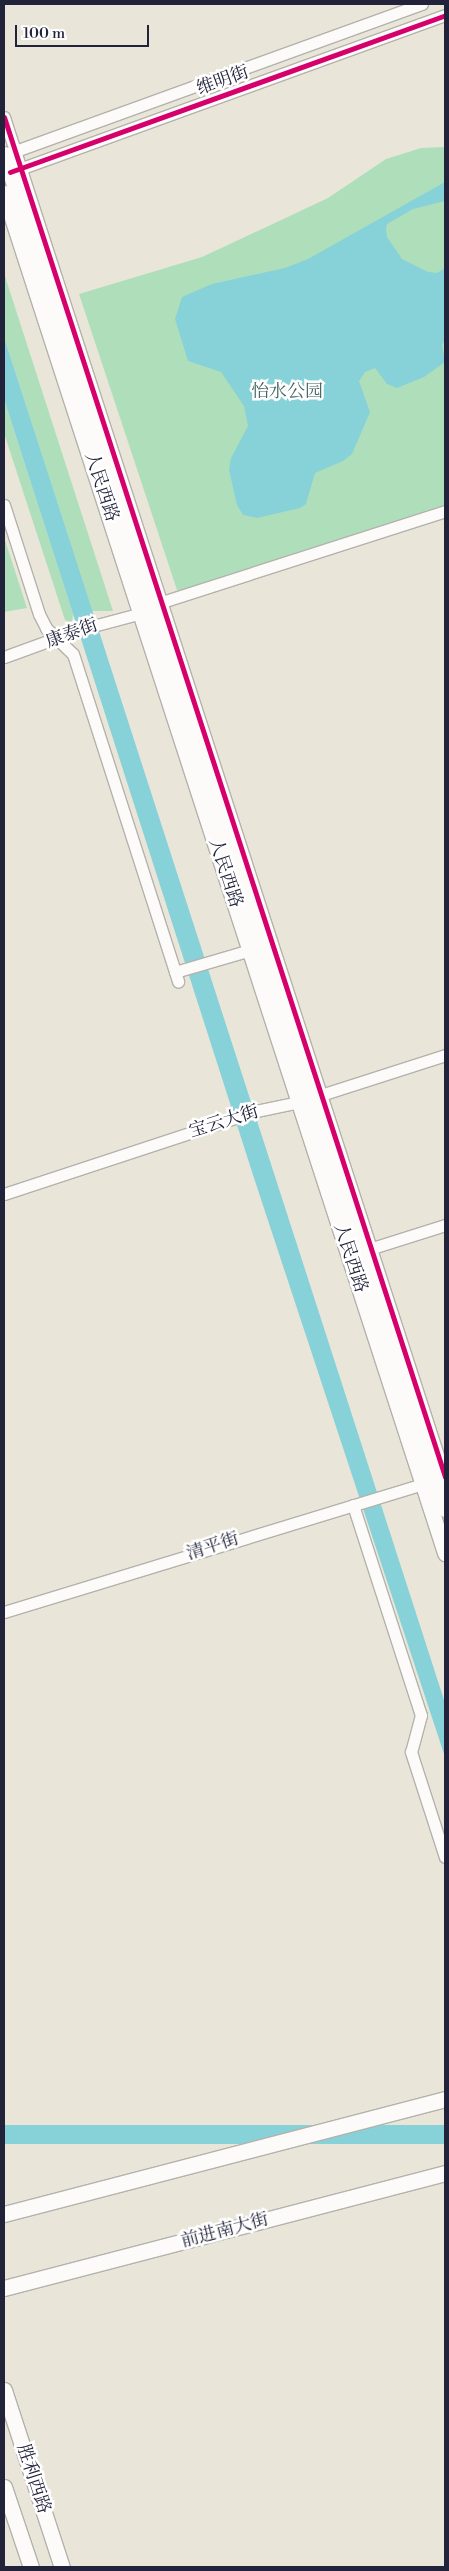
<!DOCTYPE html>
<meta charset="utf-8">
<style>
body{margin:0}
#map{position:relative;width:449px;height:2571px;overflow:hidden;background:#e9e6d9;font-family:"Libre Bodoni","Noto Serif SC",serif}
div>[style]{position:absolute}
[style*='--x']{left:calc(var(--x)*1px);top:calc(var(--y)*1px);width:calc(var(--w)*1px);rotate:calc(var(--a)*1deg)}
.green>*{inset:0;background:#afdfba}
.water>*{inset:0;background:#87d1d8;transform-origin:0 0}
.roads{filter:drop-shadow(1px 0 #b3b2ac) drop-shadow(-1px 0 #b3b2ac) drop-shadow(0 1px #b3b2ac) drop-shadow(0 -1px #b3b2ac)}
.minor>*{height:11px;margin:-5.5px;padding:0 5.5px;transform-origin:5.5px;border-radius:5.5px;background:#fcfbf9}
.major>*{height:15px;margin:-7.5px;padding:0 7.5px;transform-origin:7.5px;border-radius:7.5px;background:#fcfbf9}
.cycleway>*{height:5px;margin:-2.5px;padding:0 2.5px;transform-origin:2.5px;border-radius:2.5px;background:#d6006c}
span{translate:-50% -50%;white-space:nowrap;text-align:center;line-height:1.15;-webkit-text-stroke:5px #fff;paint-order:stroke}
.street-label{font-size:18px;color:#22223b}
.park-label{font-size:18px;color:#43625e}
.frame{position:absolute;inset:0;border:5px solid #22223b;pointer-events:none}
.scale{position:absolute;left:15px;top:25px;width:134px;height:22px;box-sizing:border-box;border:2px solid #22223b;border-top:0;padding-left:6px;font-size:15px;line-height:18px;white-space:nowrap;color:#22223b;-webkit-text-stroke:4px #fff;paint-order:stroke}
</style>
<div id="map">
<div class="green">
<i style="clip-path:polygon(445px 147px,445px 506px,178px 593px,79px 294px,202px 257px,328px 198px,386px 159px,421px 148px)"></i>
<i style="clip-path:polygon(4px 273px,113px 611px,92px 611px,4px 337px)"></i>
<i style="clip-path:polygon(4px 399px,73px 614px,72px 623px,65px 620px,4px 433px)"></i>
<i style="clip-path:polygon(4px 537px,27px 608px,4px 612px)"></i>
</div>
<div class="water">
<i style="clip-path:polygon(445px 182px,445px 201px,413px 209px,387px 224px,386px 229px,387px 237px,402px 259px,428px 272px,437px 273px,445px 268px,445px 339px,442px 345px,445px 362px,424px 377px,397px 388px,387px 384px,375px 368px,365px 372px,359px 381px,370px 412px,352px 454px,343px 461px,315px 473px,306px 504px,300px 508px,257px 518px,243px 515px,237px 505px,229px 470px,231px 458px,248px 426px,244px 406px,221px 372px,188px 361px,175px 319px,182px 297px,212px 284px,285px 268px,308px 259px)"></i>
<i style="clip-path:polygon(4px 337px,445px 1703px,445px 1757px,254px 1178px,4px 399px)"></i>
<i style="left:445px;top:2125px;width:19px;height:456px;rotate:90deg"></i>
</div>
<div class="roads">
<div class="minor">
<i style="--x:4;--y:117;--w:1430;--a:72.03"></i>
<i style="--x:10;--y:153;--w:438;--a:-19.9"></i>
<i style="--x:14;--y:171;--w:458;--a:-19.9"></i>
<i style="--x:4;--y:505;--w:114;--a:72.2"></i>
<i style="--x:39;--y:614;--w:16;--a:63"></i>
<i style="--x:46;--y:628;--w:37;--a:44"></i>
<i style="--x:73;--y:654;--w:344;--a:72.2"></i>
<i style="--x:162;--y:602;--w:297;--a:-17.8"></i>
<i style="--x:4;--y:657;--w:79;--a:-20"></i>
<i style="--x:78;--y:630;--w:66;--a:-14.9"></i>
<i style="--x:175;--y:972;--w:78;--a:-16.3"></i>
<i style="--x:4;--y:1194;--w:265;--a:-18.2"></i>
<i style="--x:256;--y:1111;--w:44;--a:-11.8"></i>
<i style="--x:299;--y:1102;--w:153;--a:-17.8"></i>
<i style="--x:366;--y:1250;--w:83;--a:-17.6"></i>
<i style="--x:353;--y:1505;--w:221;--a:72.1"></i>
<i style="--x:421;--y:1715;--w:38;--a:105"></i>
<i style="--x:411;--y:1752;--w:110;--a:72.1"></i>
<i style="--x:4;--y:1612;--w:438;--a:-17"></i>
</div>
<div class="major">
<i style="--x:4;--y:154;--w:1425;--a:71.97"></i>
<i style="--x:4;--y:193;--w:1430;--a:72.03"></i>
<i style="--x:4;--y:2214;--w:456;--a:-14.6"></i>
<i style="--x:4;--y:2288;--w:456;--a:-14.6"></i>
<i style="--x:4;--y:2390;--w:186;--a:71.9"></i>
<i style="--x:4;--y:2487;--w:84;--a:71.4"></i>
</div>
</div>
<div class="cycleway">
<i style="--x:4;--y:117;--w:1430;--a:72.03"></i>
<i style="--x:10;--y:172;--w:462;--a:-19.8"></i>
</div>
<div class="street-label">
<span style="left:223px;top:81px;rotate:-20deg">维明街</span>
<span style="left:101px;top:487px;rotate:72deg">人民西路</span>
<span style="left:72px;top:634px;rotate:-20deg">康泰街</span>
<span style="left:225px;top:873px;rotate:72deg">人民西路</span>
<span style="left:224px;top:1122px;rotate:-17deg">宝云大街</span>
<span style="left:350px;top:1258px;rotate:72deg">人民西路</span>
<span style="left:213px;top:1547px;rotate:-18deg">清平街</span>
<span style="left:225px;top:2231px;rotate:-15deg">前进南大街</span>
<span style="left:33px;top:2479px;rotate:72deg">胜利西路</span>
</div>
<div class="park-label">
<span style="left:287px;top:392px">怡水公园</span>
</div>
<div class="frame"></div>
<div class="scale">100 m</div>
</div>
